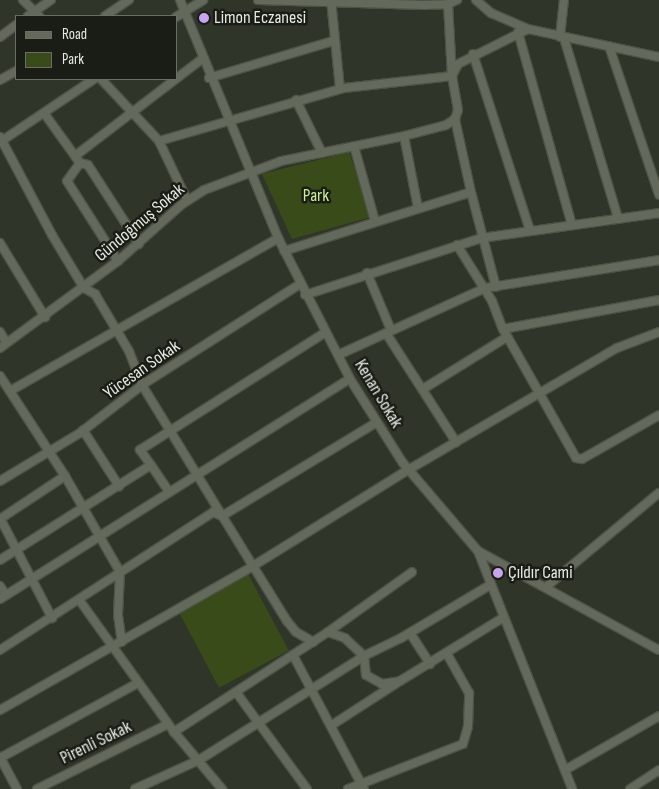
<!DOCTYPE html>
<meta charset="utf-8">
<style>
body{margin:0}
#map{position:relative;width:659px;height:789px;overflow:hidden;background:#303529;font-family:"Sofia Sans Condensed",sans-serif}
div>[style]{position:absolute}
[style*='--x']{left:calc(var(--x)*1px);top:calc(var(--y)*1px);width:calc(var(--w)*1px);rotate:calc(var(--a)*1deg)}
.green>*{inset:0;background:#3a4b1a;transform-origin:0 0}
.roads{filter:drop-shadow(1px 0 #4d5247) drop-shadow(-1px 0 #4d5247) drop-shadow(0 1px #4d5247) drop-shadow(0 -1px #4d5247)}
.minor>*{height:8px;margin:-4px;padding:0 4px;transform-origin:4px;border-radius:4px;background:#646a5b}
.dots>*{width:14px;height:14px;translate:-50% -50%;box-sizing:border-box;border:2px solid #1a1c16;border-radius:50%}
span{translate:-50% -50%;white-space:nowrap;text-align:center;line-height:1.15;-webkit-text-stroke:5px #1a1c16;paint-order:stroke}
.poi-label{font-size:18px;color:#e5e9e1}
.left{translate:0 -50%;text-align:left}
.park-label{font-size:18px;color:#c9ed90}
.street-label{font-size:18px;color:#e5e9e1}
.legend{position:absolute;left:15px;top:15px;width:162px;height:65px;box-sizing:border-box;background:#1a1c16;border:1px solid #6b6e67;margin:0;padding:6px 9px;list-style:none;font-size:15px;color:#e5e9e1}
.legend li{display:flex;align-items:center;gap:10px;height:25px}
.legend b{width:25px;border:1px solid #6b6e67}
</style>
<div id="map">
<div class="green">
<i style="clip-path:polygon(349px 152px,371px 217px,292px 239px,262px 174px)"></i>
<i style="left:247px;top:572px;width:89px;height:79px;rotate:62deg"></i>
</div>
<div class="roads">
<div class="minor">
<i style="--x:23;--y:0;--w:23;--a:45"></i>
<i style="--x:180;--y:0;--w:257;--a:67.6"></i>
<i style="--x:278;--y:238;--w:158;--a:62.9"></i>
<i style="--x:350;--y:379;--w:99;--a:57.8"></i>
<i style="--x:403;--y:463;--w:116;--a:49.6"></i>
<i style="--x:478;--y:551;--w:256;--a:68.4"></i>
<i style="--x:258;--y:0;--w:166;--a:1.7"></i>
<i style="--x:424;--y:5;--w:24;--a:-2"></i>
<i style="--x:448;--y:4;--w:10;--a:-24"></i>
<i style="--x:331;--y:0;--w:88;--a:84.2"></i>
<i style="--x:476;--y:0;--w:20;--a:41"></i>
<i style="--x:491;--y:13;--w:40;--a:23.4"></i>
<i style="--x:528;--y:29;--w:134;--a:12.1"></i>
<i style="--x:28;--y:16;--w:28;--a:-35"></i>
<i style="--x:105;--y:16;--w:29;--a:-34"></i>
<i style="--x:176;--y:17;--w:32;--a:-32"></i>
<i style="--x:518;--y:32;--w:200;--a:74.4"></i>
<i style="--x:0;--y:37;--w:20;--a:-37"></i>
<i style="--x:560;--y:37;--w:37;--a:-84"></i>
<i style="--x:564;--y:38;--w:188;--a:73.3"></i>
<i style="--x:609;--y:46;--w:157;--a:71.4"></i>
<i style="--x:473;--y:54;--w:186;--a:72.1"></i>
<i style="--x:209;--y:78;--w:129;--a:-16.6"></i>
<i style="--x:101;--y:79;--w:85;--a:46.9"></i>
<i style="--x:159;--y:141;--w:65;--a:64.6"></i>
<i style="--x:0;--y:80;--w:18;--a:-29"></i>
<i style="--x:296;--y:100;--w:59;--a:63.9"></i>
<i style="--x:44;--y:113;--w:62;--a:54.2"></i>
<i style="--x:80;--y:163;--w:22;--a:126"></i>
<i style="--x:67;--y:181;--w:95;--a:57.5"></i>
<i style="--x:0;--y:137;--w:111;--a:62"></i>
<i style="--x:52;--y:235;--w:62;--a:58.9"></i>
<i style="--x:84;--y:288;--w:13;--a:29"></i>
<i style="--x:95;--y:294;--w:66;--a:59.2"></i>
<i style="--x:129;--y:351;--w:36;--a:69"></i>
<i style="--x:142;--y:385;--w:212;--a:58.5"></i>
<i style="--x:253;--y:566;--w:65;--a:58.3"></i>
<i style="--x:287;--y:621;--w:14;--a:51"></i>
<i style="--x:296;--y:632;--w:20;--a:30"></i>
<i style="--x:159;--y:141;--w:192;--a:-16"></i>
<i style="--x:344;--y:88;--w:109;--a:-6.3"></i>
<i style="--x:452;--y:76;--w:72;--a:-93.2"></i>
<i style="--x:0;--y:142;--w:113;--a:-33.8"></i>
<i style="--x:354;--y:146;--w:78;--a:74.4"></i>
<i style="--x:75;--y:156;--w:160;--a:-37.4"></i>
<i style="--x:80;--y:163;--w:8;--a:14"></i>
<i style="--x:88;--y:165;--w:94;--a:57.2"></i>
<i style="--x:471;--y:192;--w:98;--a:75.3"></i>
<i style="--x:418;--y:208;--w:73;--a:-101"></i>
<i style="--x:404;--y:136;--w:43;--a:-14.7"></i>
<i style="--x:446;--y:125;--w:11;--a:-34"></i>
<i style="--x:455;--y:119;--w:9;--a:-72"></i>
<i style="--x:458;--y:110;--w:35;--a:-100"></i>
<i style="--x:452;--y:76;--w:13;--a:-63"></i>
<i style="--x:458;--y:64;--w:78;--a:-26.6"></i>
<i style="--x:0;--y:243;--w:87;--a:58.7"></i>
<i style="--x:457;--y:245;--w:66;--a:58"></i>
<i style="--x:492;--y:301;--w:30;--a:69"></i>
<i style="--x:503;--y:329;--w:148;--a:60.5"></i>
<i style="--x:576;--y:458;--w:6;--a:9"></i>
<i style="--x:582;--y:459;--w:89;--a:-29.7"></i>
<i style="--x:284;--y:251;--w:196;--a:-17.5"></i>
<i style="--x:471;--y:192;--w:75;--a:-102.4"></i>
<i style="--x:367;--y:273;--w:62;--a:67.2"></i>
<i style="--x:305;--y:295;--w:186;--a:-17.9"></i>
<i style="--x:482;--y:238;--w:179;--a:-8"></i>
<i style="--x:503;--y:329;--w:159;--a:-10.5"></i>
<i style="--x:0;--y:332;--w:12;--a:59"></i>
<i style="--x:386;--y:333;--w:130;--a:57.3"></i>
<i style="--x:0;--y:348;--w:147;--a:-36.4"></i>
<i style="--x:118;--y:261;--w:84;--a:-41.6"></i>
<i style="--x:181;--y:205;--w:27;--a:-33"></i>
<i style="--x:204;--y:190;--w:82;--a:-20.6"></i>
<i style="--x:281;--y:161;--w:126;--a:-11.5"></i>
<i style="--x:338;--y:355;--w:162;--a:-24.5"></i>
<i style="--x:485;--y:288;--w:176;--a:-9.1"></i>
<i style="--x:0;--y:376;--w:119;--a:57"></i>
<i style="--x:65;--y:476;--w:111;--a:60.2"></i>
<i style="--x:120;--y:572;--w:43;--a:92.7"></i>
<i style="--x:118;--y:615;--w:27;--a:82"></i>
<i style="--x:423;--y:389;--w:99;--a:-31.8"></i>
<i style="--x:10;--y:391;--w:309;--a:-29.7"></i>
<i style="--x:83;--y:430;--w:67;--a:57.3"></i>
<i style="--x:151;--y:465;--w:32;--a:56"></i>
<i style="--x:0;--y:481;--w:93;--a:-31"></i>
<i style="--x:80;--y:433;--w:78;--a:-37.7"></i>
<i style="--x:142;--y:385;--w:188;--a:-32.6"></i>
<i style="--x:0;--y:518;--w:113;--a:62.5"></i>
<i style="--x:0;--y:519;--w:78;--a:-33.5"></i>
<i style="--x:478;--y:551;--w:206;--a:28.7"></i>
<i style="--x:0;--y:560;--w:178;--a:-32.2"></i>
<i style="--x:151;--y:465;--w:19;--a:-126"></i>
<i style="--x:140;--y:450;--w:220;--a:-32.4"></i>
<i style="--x:490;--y:585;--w:104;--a:149.2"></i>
<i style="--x:401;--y:638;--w:41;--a:154.1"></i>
<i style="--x:364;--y:656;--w:19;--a:84"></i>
<i style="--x:366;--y:675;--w:18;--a:29"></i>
<i style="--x:382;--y:684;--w:18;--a:-9"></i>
<i style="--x:400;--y:681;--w:122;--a:-31.6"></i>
<i style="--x:0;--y:586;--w:11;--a:56"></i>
<i style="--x:546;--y:587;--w:147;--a:-39.8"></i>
<i style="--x:0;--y:599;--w:413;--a:-32.2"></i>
<i style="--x:80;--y:601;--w:161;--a:54.3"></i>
<i style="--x:174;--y:732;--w:75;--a:49.9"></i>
<i style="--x:328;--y:632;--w:103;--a:-35.5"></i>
<i style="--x:410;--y:633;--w:37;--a:57"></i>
<i style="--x:0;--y:650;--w:254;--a:-32.9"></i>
<i style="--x:213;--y:512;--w:10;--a:24"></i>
<i style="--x:222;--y:516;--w:181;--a:-31.2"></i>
<i style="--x:293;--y:655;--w:152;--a:62.1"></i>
<i style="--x:236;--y:692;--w:120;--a:53.8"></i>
<i style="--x:0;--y:710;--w:291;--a:-29.6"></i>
<i style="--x:253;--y:566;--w:182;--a:-31.8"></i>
<i style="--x:408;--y:470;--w:242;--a:-30.3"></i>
<i style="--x:617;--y:348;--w:45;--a:-20.9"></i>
<i style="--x:332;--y:725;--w:77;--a:-32.9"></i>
<i style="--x:0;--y:757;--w:36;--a:62"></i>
<i style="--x:0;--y:758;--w:157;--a:-28.5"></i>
<i style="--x:565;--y:770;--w:108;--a:-29.9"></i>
<i style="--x:37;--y:789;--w:146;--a:-26.4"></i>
<i style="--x:135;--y:789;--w:70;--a:-24.4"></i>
<i style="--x:199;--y:760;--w:195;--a:-32.2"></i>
<i style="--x:364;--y:656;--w:26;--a:-137"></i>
<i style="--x:345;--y:638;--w:18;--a:-161"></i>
<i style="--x:328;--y:632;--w:184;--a:147"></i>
<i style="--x:348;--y:789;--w:123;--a:-21.4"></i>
<i style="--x:463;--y:744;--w:18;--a:-74"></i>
<i style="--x:468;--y:727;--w:34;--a:-88"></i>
<i style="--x:469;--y:693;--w:45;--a:-119.4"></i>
<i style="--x:630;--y:789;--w:35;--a:-33"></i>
</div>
</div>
<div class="dots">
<i style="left:204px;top:18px;background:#c8a5ee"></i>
<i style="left:498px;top:573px;background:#c8a5ee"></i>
</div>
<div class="poi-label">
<span class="left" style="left:214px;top:18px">Limon Eczanesi</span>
<span class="left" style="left:508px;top:573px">Çıldır Cami</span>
</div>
<div class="park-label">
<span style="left:316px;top:196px">Park</span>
</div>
<div class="street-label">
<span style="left:140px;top:223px;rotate:-40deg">Gündoğmuş Sokak</span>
<span style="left:142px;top:370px;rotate:-35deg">Yücesan Sokak</span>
<span style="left:378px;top:394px;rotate:59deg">Kenan Sokak</span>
<span style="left:96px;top:743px;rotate:-26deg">Pirenli Sokak</span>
</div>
<ul class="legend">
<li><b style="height:6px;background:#646a5b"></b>Road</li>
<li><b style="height:14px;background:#3a4b1a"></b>Park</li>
</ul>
</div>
